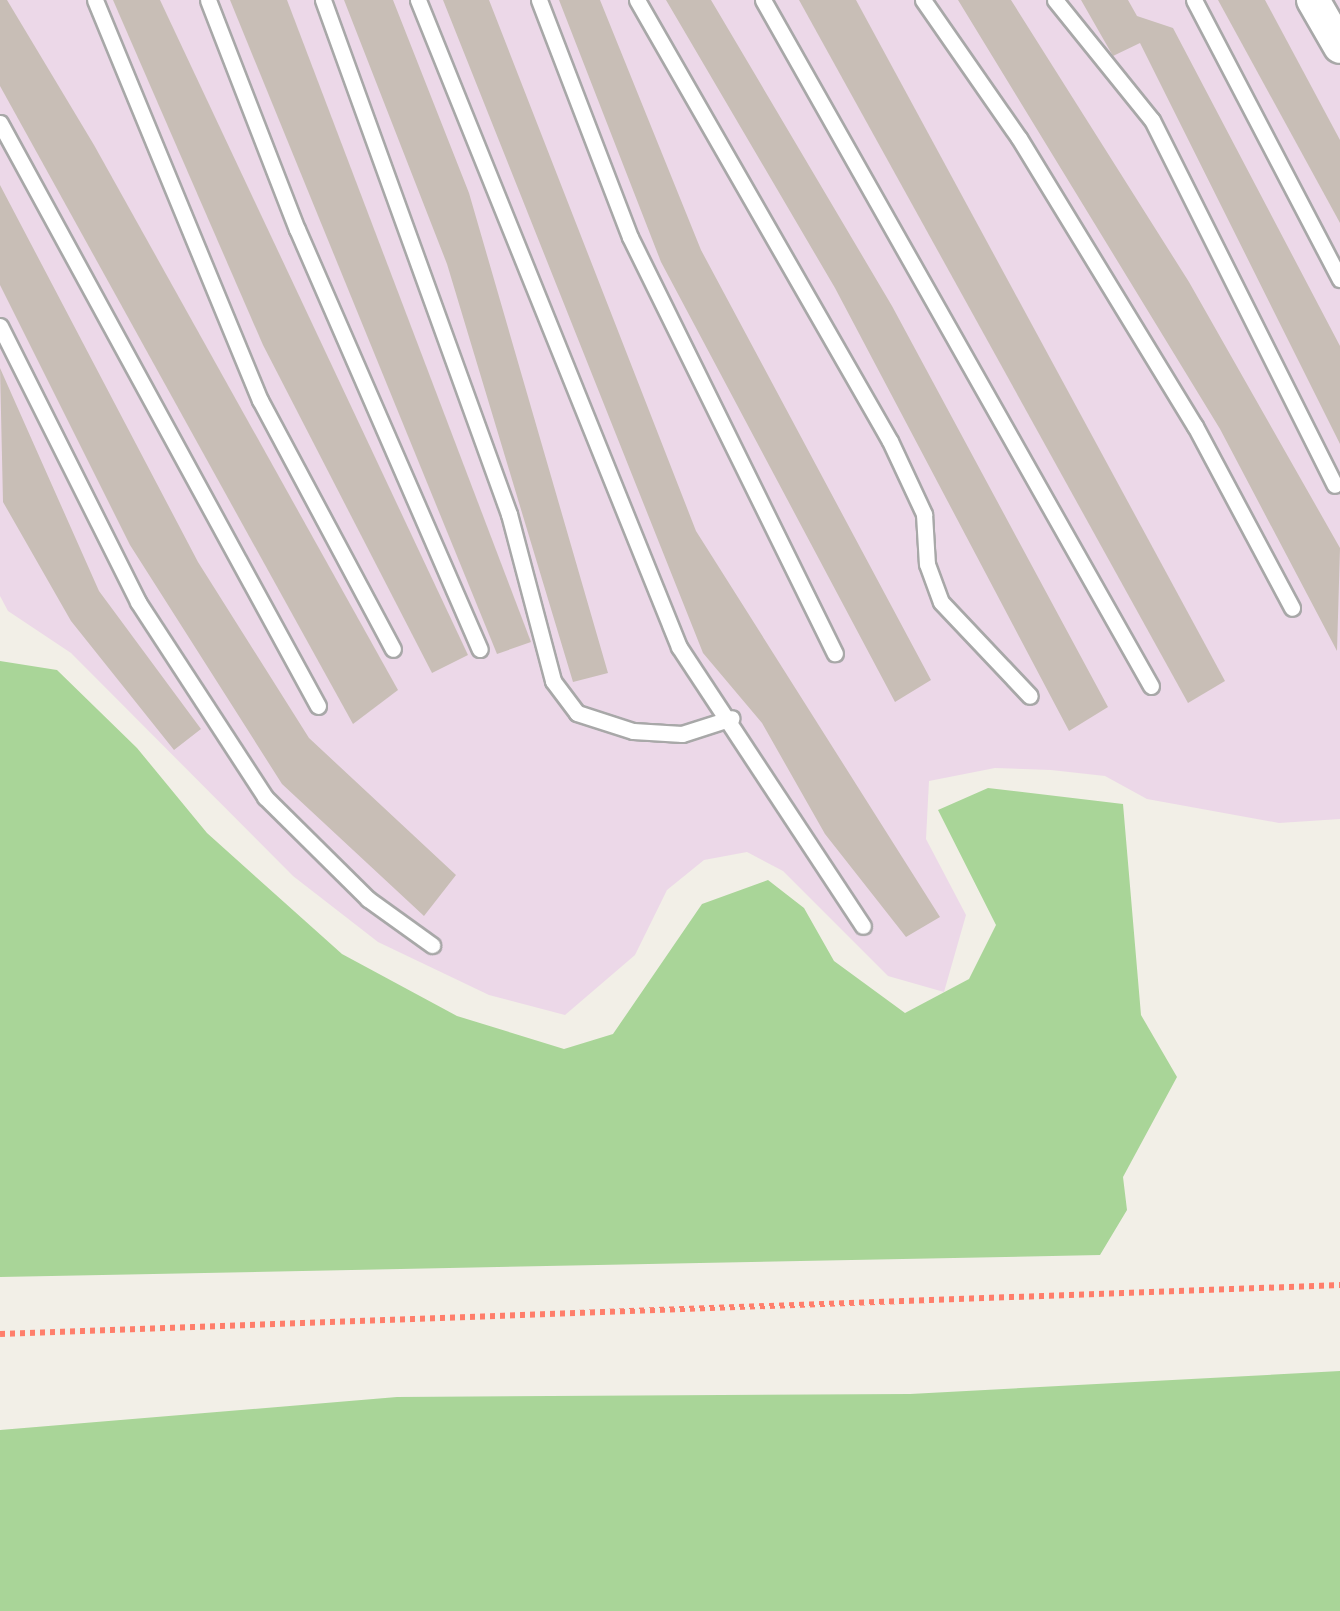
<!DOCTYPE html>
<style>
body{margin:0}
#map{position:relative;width:1340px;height:1611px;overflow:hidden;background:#f2efe7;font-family:"Work Sans",sans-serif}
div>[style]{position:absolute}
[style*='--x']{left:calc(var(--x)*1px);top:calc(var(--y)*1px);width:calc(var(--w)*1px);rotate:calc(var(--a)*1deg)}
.industrial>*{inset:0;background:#ecd8e8}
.forest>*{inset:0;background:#a9d598}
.building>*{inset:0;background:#c8beb6}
.path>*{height:6px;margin-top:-3px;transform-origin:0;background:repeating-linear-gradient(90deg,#ff7e6b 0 5px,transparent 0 10px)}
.roads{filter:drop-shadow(2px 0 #a8a8a8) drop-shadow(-2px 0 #a8a8a8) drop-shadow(0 2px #a8a8a8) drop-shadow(0 -2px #a8a8a8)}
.service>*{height:15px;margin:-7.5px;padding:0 7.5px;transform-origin:7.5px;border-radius:7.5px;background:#fff}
.minor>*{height:32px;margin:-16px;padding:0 16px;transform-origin:16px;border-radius:16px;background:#fff}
span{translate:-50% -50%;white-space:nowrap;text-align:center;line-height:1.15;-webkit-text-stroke:9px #fff;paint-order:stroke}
</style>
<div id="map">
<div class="industrial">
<i style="clip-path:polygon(0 0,1340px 0,1340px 819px,1279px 823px,1147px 799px,1105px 776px,1051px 770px,995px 768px,929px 781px,926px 839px,966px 915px,944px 992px,888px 976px,783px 871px,747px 852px,704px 860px,667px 890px,635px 955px,565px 1015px,489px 995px,378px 942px,293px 876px,71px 653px,8px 611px,0 596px)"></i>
</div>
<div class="forest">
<i style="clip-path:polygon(0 661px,57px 670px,137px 748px,207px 833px,342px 954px,457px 1016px,564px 1049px,613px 1034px,702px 904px,768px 880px,804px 908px,834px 961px,905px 1013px,969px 979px,996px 925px,938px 810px,988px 788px,1123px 804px,1141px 1015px,1177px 1077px,1123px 1177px,1127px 1210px,1100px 1255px,0 1277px)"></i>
<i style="clip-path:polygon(1340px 1371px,1340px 1611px,0 1611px,0 1430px,397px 1397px,910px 1394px)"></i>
</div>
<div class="building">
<i style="clip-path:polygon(0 0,7px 0,94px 145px,398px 690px,353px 724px,0 86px)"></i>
<i style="clip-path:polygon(113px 0,160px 0,468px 655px,432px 673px,263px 345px)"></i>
<i style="clip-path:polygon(230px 0,287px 0,531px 642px,497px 654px)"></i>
<i style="clip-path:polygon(344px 0,393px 0,469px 193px,608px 673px,573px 682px,447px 264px)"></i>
<i style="clip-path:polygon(443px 0,489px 0,696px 531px,940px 917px,906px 937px,825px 834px,762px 723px,703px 653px)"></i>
<i style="clip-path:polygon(559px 0,600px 0,701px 250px,931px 680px,895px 702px,661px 262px)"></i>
<i style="clip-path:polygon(666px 0,711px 0,892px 306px,1108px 707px,1069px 731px,835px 288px)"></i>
<i style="clip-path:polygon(799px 0,856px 0,1225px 681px,1188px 703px)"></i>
<i style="clip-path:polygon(958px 0,1011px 0,1189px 282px,1340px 548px,1337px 651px,1220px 429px)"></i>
<i style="clip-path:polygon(1081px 0,1128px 0,1137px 16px,1173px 28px,1340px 346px,1340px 444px,1140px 43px,1113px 56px)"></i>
<i style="clip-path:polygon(1218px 0,1265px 0,1340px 140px,1340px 223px)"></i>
<i style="clip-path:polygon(0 185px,198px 562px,309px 738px,456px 875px,424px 916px,282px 784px,130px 545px,0 285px)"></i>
<i style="clip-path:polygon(0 368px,99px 591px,201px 729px,174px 750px,71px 621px,3px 502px)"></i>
</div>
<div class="path">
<i style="--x:0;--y:1334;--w:1341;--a:-2.09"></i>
</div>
<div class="roads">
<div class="service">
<i style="--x:95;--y:0;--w:433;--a:67.6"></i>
<i style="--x:260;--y:400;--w:282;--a:61.9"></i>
<i style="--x:208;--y:0;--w:246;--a:68.8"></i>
<i style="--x:297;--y:229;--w:458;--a:66.5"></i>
<i style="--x:323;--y:0;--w:547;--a:70.11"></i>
<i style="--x:509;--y:514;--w:173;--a:75.2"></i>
<i style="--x:553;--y:681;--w:40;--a:53"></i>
<i style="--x:577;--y:713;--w:59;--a:17.8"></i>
<i style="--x:633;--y:731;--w:49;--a:3.5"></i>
<i style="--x:682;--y:734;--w:52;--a:-17.7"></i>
<i style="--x:418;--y:0;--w:698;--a:68.03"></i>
<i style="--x:679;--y:647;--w:334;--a:56.6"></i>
<i style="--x:539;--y:0;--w:254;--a:69"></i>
<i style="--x:630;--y:237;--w:464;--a:63.8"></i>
<i style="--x:637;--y:0;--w:508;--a:60.16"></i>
<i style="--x:890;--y:441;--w:81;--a:65"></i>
<i style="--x:924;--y:514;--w:50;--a:86.6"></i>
<i style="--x:927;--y:564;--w:40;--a:69.8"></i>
<i style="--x:941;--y:602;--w:129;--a:46.6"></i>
<i style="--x:763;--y:0;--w:788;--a:60.51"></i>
<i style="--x:923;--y:0;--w:168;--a:55.2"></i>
<i style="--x:1019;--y:138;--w:338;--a:58.6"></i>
<i style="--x:1195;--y:426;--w:206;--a:61.9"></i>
<i style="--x:1055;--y:0;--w:154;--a:51.1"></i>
<i style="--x:1152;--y:120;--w:408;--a:63.4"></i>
<i style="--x:1194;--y:0;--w:315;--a:62.4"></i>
<i style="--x:0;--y:123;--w:664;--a:61.39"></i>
<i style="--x:0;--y:326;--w:309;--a:63.4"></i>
<i style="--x:138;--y:602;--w:233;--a:56.9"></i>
<i style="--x:265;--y:797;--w:145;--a:44.7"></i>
<i style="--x:368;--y:899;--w:79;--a:35.7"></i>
</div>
<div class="minor">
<i style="--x:1313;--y:0;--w:54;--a:60.1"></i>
</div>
</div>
</div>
